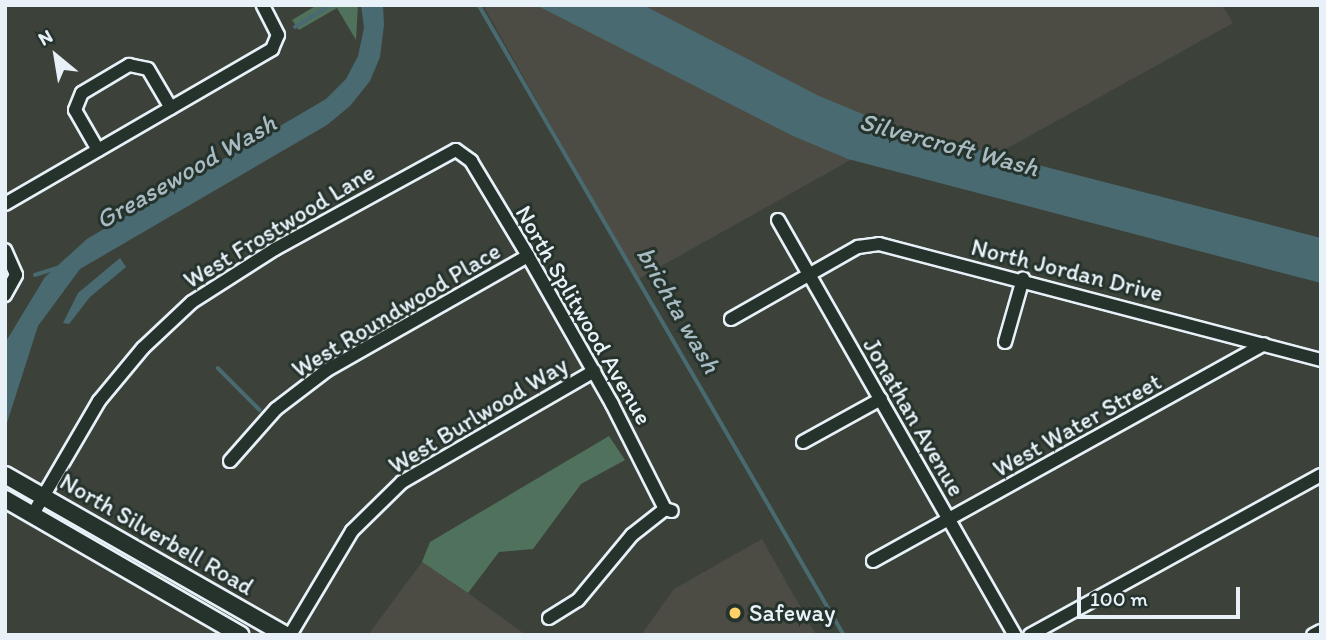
<!DOCTYPE html>
<style>
body{margin:0}
#map{position:relative;width:1326px;height:640px;overflow:hidden;background:#3c423a;font-family:Itim,sans-serif}
div>[style]{position:absolute}
[style*='--x']{left:calc(var(--x)*1px);top:calc(var(--y)*1px);width:calc(var(--w)*1px);rotate:calc(var(--a)*1deg)}
.built>*{inset:0;background:#4c4c44}
.green>*{inset:0;background:#50715c}
.water>*{inset:0;background:#496a70}
.stream>*{height:3.5px;margin:-1.75px;padding:0 1.75px;transform-origin:1.75px;border-radius:1.75px;background:#496a70}
.roads{filter:drop-shadow(2px 0 #e8f1f8) drop-shadow(-2px 0 #e8f1f8) drop-shadow(0 2px #e8f1f8) drop-shadow(0 -2px #e8f1f8)}
.minor>*{height:12px;margin:-6px;padding:0 6px;transform-origin:6px;border-radius:6px;background:#26332d}
.major>*{height:16px;margin:-8px;padding:0 8px;transform-origin:8px;border-radius:8px;background:#26332d}
.dots>*{width:19px;height:19px;translate:-50% -50%;box-sizing:border-box;border:4px solid #26332d;border-radius:50%}
span{translate:-50% -50%;white-space:nowrap;text-align:center;line-height:1.15;-webkit-text-stroke:6px #26332d;paint-order:stroke}
.street-label{font-size:24px;color:#e8f1f8}
.poi-label{font-size:24px;color:#e8f1f8}
.left{translate:0 -50%;text-align:left}
.water-label{font-size:26px;color:#a8bbc2;font-style:italic}
.frame{position:absolute;inset:0;border:7px solid #e8f1f8;pointer-events:none}
.north{position:absolute;left:21px;top:21px;width:70px;height:70px;-webkit-text-stroke:5px #26332d;paint-order:stroke;rotate:330deg;font-size:19px;font-weight:700;line-height:28px;text-align:center;color:#e8f1f8}
.north::after{content:'';display:block;margin:auto;width:24px;height:32px;background:#e8f1f8;clip-path:polygon(50% 0,100% 100%,50% 72%,0 100%)}
.scale{position:absolute;left:1077px;top:587px;width:163px;height:32px;box-sizing:border-box;border:4px solid #e8f1f8;border-top:0;padding-left:9px;font-size:21px;line-height:24px;white-space:nowrap;color:#e8f1f8;-webkit-text-stroke:5px #26332d;paint-order:stroke}
</style>
<div id="map">
<div class="built">
<i style="clip-path:polygon(483px 5px,1222px 5px,1233px 23px,950px 180px,863px 153px,638px 279px)"></i>
<i style="clip-path:polygon(762px 539px,816px 635px,641px 635px,674px 589px)"></i>
<i style="clip-path:polygon(422px 562px,468px 593px,526px 635px,368px 635px)"></i>
</div>
<div class="green">
<i style="clip-path:polygon(317px 5px,358px 5px,356px 40px,337px 8px,299px 30px,292px 20px)"></i>
<i style="clip-path:polygon(609px 436px,625px 460px,581px 484px,533px 549px,499px 552px,468px 593px,422px 562px,430px 542px)"></i>
</div>
<div class="water">
<i style="clip-path:polygon(361px 5px,383px 5px,384px 25px,380px 57px,370px 81px,350px 106px,327px 125px,80px 269px,38px 326px,5px 429px,5px 343px,45px 277px,87px 239px,326px 99px,346px 79px,358px 56px,364px 28px)"></i>
<i style="clip-path:polygon(536px 5px,643px 5px,819px 96px,899px 129px,1321px 238px,1321px 283px,848px 159px,793px 136px)"></i>
<i style="clip-path:polygon(120px 258px,126px 267px,90px 297px,69px 324px,63px 323px,78px 293px)"></i>
</div>
<div class="stream">
<i style="--x:479;--y:5;--w:728;--a:59.91"></i>
<i style="--x:295;--y:27;--w:42;--a:-31.4"></i>
<i style="--x:35;--y:275;--w:22;--a:-18"></i>
<i style="--x:218;--y:368;--w:59;--a:45"></i>
</div>
<div class="roads">
<div class="minor">
<i style="--x:98;--y:150;--w:46;--a:-119.9"></i>
<i style="--x:75;--y:110;--w:18;--a:-68"></i>
<i style="--x:82;--y:93;--w:55;--a:-30.8"></i>
<i style="--x:129;--y:65;--w:19;--a:12"></i>
<i style="--x:148;--y:69;--w:45;--a:59.5"></i>
<i style="--x:5;--y:204;--w:309;--a:-30.1"></i>
<i style="--x:272;--y:49;--w:15;--a:-67"></i>
<i style="--x:278;--y:35;--w:34;--a:-117"></i>
<i style="--x:778;--y:220;--w:478;--a:60.3"></i>
<i style="--x:5;--y:250;--w:27;--a:66"></i>
<i style="--x:16;--y:275;--w:23;--a:119"></i>
<i style="--x:731;--y:319;--w:146;--a:-29.6"></i>
<i style="--x:858;--y:247;--w:21;--a:-8"></i>
<i style="--x:879;--y:244;--w:457;--a:14.7"></i>
<i style="--x:1005;--y:342;--w:66;--a:-74.1"></i>
<i style="--x:803;--y:442;--w:89;--a:-28.9"></i>
<i style="--x:230;--y:461;--w:69;--a:-48.5"></i>
<i style="--x:276;--y:409;--w:64;--a:-37.4"></i>
<i style="--x:327;--y:370;--w:231;--a:-29.6"></i>
<i style="--x:33;--y:514;--w:131;--a:-59.7"></i>
<i style="--x:99;--y:401;--w:69;--a:-50.3"></i>
<i style="--x:143;--y:348;--w:67;--a:-43.2"></i>
<i style="--x:192;--y:302;--w:98;--a:-32.6"></i>
<i style="--x:275;--y:249;--w:206;--a:-28.7"></i>
<i style="--x:456;--y:150;--w:19;--a:36"></i>
<i style="--x:471;--y:161;--w:111;--a:59"></i>
<i style="--x:528;--y:256;--w:170;--a:60.4"></i>
<i style="--x:612;--y:404;--w:118;--a:63.2"></i>
<i style="--x:873;--y:561;--w:447;--a:-29"></i>
<i style="--x:549;--y:618;--w:34;--a:-32"></i>
<i style="--x:578;--y:600;--w:85;--a:-50.3"></i>
<i style="--x:632;--y:535;--w:42;--a:-38.2"></i>
<i style="--x:665;--y:509;--w:7;--a:16"></i>
<i style="--x:290;--y:635;--w:121;--a:-59.2"></i>
<i style="--x:352;--y:531;--w:70;--a:-44.4"></i>
<i style="--x:402;--y:482;--w:222;--a:-30"></i>
<i style="--x:1030;--y:635;--w:332;--a:-28.8"></i>
<i style="--x:1313;--y:635;--w:9;--a:-27"></i>
</div>
<div class="major">
<i style="--x:5;--y:475;--w:322;--a:29.7"></i>
<i style="--x:5;--y:499;--w:272;--a:30"></i>
</div>
</div>
<div class="dots">
<i style="left:735px;top:613px;background:#ffd166"></i>
</div>
<div class="street-label">
<span style="left:279px;top:226px;rotate:-31deg">West Frostwood Lane</span>
<span style="left:1067px;top:270px;rotate:14deg">North Jordan Drive</span>
<span style="left:396px;top:310px;rotate:-31deg">West Roundwood Place</span>
<span style="left:584px;top:315px;rotate:60deg">North Splitwood Avenue</span>
<span style="left:478px;top:415px;rotate:-31deg">West Burlwood Way</span>
<span style="left:914px;top:417px;rotate:60deg">Jonathan Avenue</span>
<span style="left:1077px;top:425px;rotate:-29deg">West Water Street</span>
<span style="left:157px;top:534px;rotate:30deg">North Silverbell Road</span>
</div>
<div class="poi-label">
<span class="left" style="left:749px;top:613px">Safeway</span>
</div>
<div class="water-label">
<span style="left:949px;top:145px;rotate:15deg">Silvercroft Wash</span>
<span style="left:186px;top:172px;rotate:-30deg">Greasewood Wash</span>
<span style="left:678px;top:310px;rotate:60deg">brichta wash</span>
</div>
<div class="frame"></div>
<div class="north">N</div>
<div class="scale">100 m</div>
</div>
